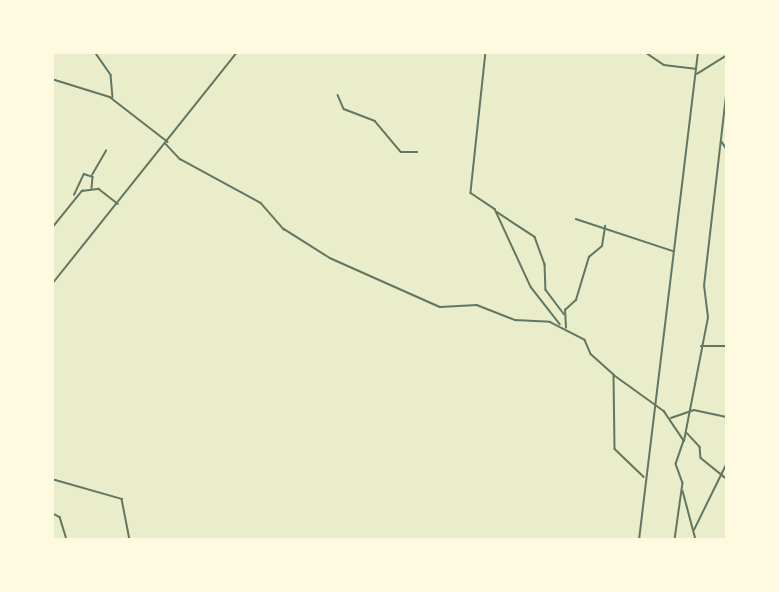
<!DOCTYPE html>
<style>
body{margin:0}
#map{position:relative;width:779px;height:592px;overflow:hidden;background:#e9edc9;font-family:"Sofia Sans Condensed",sans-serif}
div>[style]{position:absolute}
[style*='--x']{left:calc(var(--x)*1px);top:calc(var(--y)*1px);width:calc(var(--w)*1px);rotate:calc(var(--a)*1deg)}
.pedestrian>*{height:1.5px;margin:-0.75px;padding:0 0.75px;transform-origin:0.75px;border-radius:0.75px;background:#617663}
.minor>*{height:1.5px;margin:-0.75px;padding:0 0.75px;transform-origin:0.75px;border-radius:0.75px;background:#617663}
.tertiary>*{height:2px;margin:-1px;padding:0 1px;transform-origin:1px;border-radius:1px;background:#617663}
span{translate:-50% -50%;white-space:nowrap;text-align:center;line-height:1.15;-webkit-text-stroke:4.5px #fefae0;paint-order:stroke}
.frame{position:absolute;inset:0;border:54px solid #fefae0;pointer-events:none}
</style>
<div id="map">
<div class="pedestrian">
<i style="--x:338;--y:95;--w:15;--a:67"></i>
<i style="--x:344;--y:109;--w:33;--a:21"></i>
<i style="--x:375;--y:121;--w:40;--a:50"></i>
<i style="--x:401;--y:152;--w:16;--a:0"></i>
</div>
<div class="minor">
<i style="--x:95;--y:52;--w:28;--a:55"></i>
<i style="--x:111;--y:75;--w:22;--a:85"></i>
<i style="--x:486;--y:52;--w:142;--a:96.1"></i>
<i style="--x:471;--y:193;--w:29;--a:34"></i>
<i style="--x:495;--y:209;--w:86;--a:65.2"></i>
<i style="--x:531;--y:287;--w:47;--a:51.9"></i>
<i style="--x:645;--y:52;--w:23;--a:34"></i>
<i style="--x:664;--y:65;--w:31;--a:7"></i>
<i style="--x:697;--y:74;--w:34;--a:-32"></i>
<i style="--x:52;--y:79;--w:61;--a:17.2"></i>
<i style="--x:110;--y:97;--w:73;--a:37.8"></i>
<i style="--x:722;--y:142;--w:7;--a:56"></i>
<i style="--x:166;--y:144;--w:21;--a:47"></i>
<i style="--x:180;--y:159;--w:92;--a:28.5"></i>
<i style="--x:261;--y:203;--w:35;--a:49"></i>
<i style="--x:284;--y:229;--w:54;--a:32.2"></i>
<i style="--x:330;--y:258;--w:120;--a:24"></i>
<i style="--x:440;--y:307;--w:37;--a:-3"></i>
<i style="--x:477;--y:305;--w:41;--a:21.5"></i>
<i style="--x:515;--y:320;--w:35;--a:3"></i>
<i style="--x:550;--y:322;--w:39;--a:27"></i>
<i style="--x:585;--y:340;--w:15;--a:67"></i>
<i style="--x:591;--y:354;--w:31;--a:42"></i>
<i style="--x:614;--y:375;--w:62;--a:35.8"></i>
<i style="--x:664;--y:411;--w:36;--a:56"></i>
<i style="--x:684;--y:441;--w:24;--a:109"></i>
<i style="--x:676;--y:464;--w:20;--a:70"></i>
<i style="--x:683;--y:483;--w:58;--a:98"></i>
<i style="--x:92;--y:175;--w:28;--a:-60"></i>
<i style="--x:74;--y:195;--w:23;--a:-65"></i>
<i style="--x:84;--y:174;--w:9;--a:18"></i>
<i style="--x:93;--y:177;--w:11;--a:95"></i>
<i style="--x:497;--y:212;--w:45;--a:33.3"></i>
<i style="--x:535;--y:237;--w:29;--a:70"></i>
<i style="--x:545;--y:264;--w:26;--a:88"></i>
<i style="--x:546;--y:290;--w:30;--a:53"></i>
<i style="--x:576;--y:219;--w:102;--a:18.3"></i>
<i style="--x:52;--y:228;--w:48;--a:-51"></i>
<i style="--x:82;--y:191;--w:17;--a:-7"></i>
<i style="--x:99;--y:189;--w:24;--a:38"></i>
<i style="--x:566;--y:328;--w:18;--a:-93"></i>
<i style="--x:565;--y:310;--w:15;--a:-42"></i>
<i style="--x:576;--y:300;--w:45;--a:-73.2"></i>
<i style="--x:589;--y:257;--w:17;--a:-40"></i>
<i style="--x:602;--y:246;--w:20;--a:-81"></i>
<i style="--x:701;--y:346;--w:25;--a:0"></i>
<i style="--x:614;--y:376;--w:73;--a:89.2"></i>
<i style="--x:615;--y:449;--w:40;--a:44"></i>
<i style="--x:671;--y:418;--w:24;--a:-19"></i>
<i style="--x:694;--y:410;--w:33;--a:12"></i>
<i style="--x:687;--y:433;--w:19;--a:47"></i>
<i style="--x:700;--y:447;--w:11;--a:85"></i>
<i style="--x:701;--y:458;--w:32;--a:39"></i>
<i style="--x:684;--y:441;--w:125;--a:-79"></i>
<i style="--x:708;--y:318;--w:32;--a:-97"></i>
<i style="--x:704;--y:286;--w:191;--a:-83.4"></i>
<i style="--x:52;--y:479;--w:73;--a:15.9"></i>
<i style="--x:122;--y:499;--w:42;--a:79"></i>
<i style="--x:683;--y:491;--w:51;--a:75.1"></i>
<i style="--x:52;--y:513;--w:9;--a:27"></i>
<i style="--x:60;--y:517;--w:24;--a:73"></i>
<i style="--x:694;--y:530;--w:72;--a:-63.8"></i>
<i style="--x:639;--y:540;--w:492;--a:-83.1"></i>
</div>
<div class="tertiary">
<i style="--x:52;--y:284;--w:297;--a:-51.4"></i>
</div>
<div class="frame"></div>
</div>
